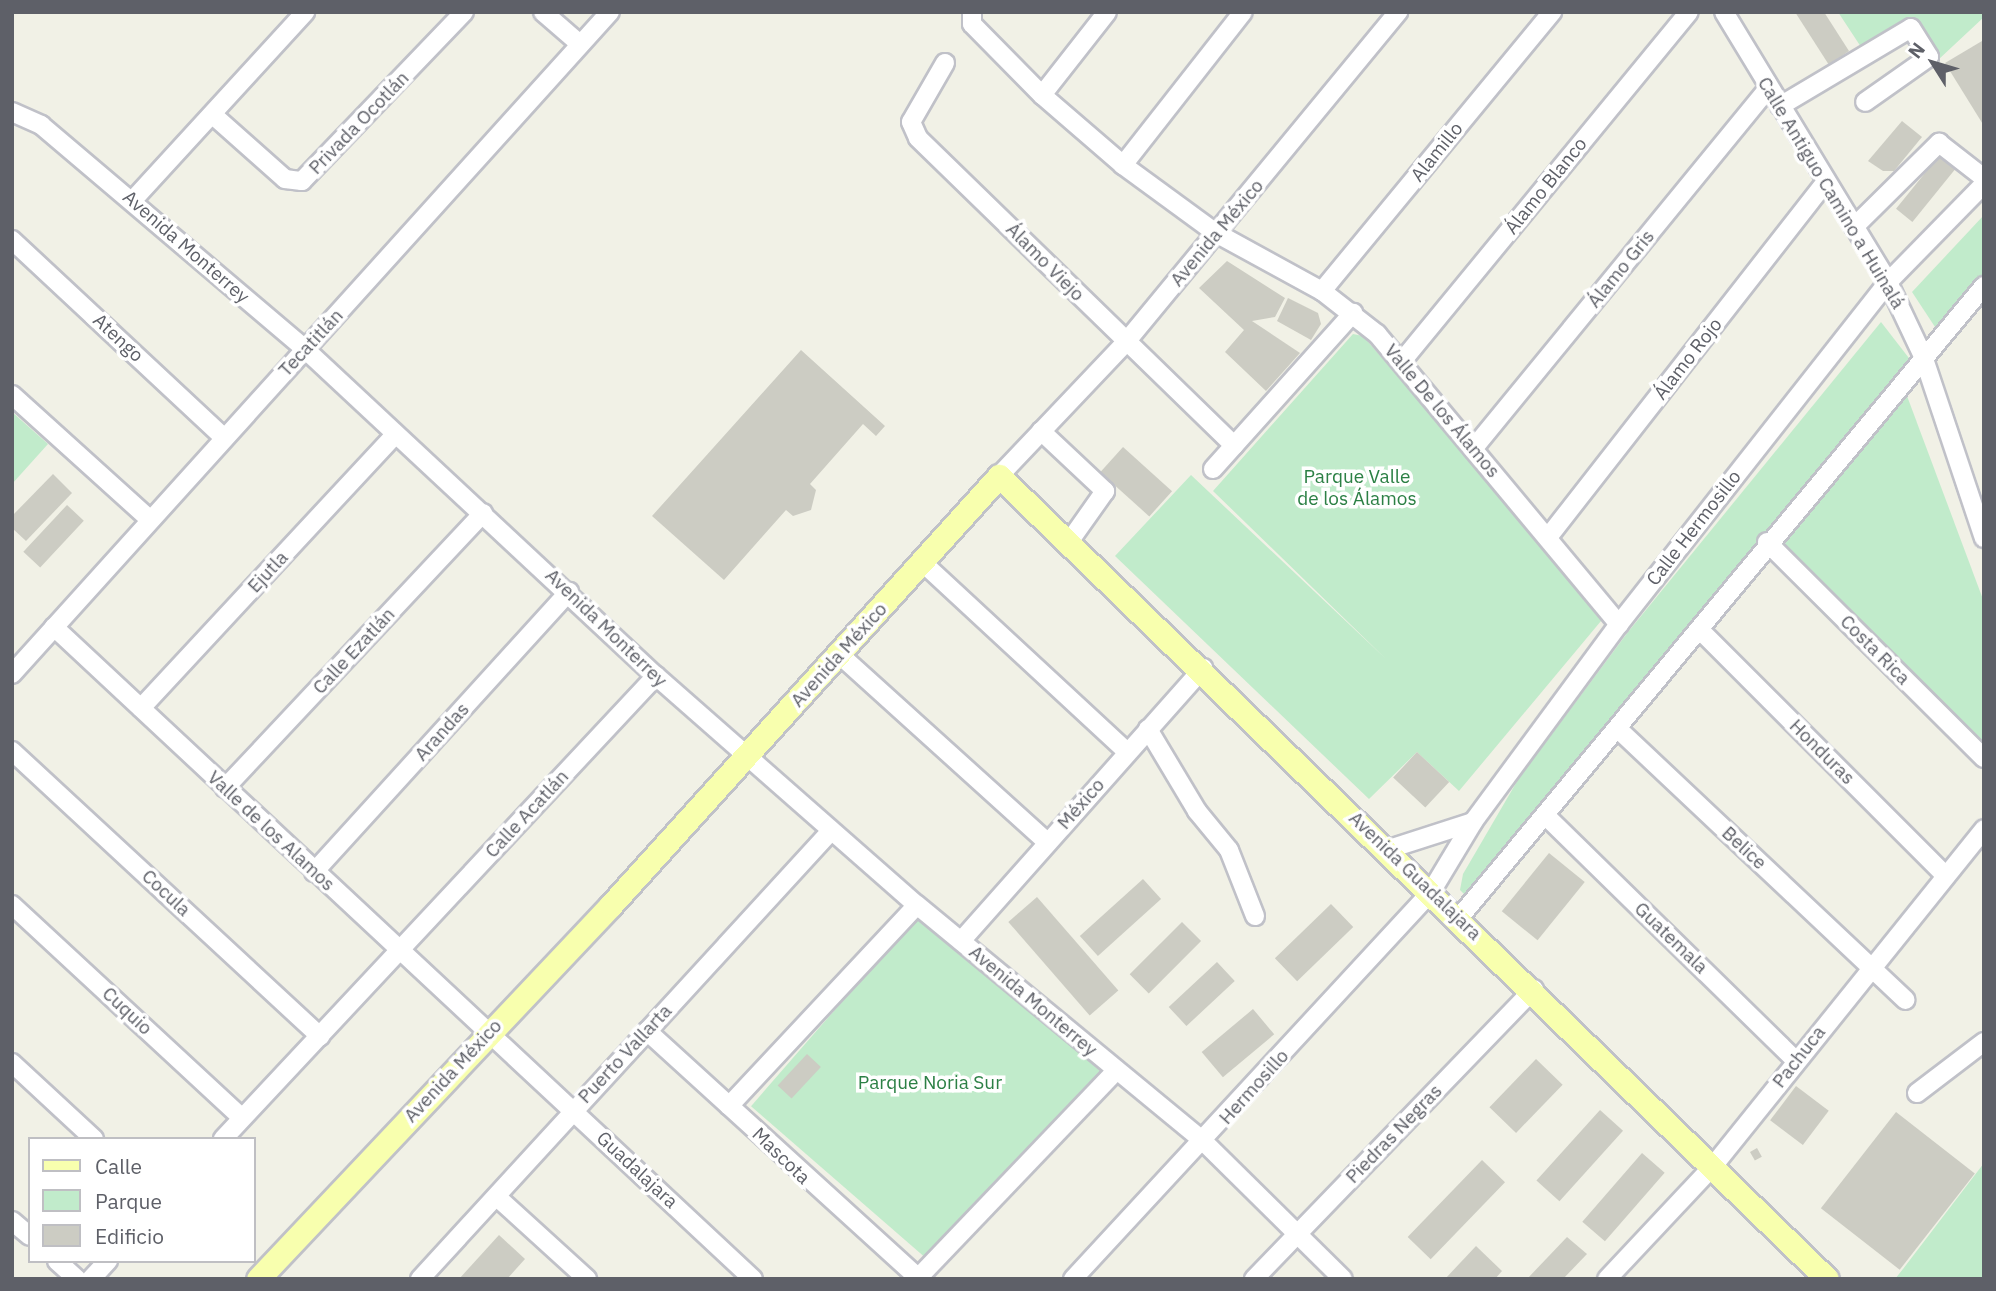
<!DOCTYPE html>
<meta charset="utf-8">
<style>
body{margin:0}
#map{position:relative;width:1996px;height:1291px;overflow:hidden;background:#f1f1e6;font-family:"IBM Plex Sans",sans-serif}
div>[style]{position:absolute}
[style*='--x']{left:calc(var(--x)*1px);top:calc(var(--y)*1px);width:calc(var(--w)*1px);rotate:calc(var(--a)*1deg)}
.green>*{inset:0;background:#c1ebcb;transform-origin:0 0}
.building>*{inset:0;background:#ccccc3;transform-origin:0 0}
.roads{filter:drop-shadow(2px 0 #c0c1c8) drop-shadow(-2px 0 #c0c1c8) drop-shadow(0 2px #c0c1c8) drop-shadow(0 -2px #c0c1c8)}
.minor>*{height:18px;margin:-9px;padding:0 9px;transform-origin:9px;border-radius:9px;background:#fff}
.major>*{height:23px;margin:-11.5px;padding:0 11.5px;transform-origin:11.5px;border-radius:11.5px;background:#f8ffae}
span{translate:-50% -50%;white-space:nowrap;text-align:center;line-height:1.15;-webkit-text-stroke:7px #fff;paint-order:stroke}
.street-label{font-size:19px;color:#5e6068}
.park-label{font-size:19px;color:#2c8045}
.frame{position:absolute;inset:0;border:14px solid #5e6068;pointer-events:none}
.legend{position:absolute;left:28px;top:1137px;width:228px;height:126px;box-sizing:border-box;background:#fff;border:2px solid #bfbfc3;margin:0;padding:9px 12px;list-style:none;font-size:21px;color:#5e6068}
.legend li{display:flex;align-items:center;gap:14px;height:35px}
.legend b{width:35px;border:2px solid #bfbfc3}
.north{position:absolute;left:1898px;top:28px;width:70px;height:70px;-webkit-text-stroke:5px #fff;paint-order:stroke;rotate:307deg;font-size:19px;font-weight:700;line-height:28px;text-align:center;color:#5e6068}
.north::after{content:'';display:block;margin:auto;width:24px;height:32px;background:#5e6068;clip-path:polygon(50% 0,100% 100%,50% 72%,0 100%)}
</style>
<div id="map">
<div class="green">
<i style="clip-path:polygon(1838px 12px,1984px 12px,1984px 17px,1938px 60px,1912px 19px,1861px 47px)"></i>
<i style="clip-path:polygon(1984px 215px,1984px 281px,1937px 330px,1912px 292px)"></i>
<i style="clip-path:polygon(1881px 322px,1912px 362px,1468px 898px,1460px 890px,1463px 874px,1519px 778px,1628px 632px)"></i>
<i style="clip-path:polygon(1353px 334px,1363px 336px,1606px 615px,1459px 791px,1417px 752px,1369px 799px,1115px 556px,1191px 475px,1386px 659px,1213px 491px)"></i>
<i style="clip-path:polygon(1907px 396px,1984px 602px,1984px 744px,1778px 552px)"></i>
<i style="clip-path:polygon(12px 412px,48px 444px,12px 484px)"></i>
<i style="left:919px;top:913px;width:249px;height:256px;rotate:41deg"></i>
<i style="clip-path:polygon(1984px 1163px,1984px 1279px,1895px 1279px,1903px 1269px)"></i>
</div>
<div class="building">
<i style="clip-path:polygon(1795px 12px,1824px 12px,1849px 51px,1829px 65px)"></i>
<i style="clip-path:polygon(1982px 41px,1984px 44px,1984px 126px,1945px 63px)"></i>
<i style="clip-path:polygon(1902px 121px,1922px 137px,1894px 171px,1883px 171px,1868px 161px)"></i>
<i style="left:1942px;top:152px;width:21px;height:73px;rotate:39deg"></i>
<i style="clip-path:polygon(1227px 261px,1285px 298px,1275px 317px,1252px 321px,1300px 353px,1266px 391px,1225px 352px,1244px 330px,1199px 288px)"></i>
<i style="clip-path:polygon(1288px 298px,1318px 313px,1321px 324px,1311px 340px,1277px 321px)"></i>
<i style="clip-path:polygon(801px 350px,885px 426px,876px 436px,863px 424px,810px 484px,816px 490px,811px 510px,793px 516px,786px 510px,724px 580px,652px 516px)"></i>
<i style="left:1123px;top:447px;width:66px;height:34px;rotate:42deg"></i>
<i style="clip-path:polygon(53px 474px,72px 493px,26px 541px,12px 528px,12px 516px)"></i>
<i style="left:67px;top:505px;width:23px;height:64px;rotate:43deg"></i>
<i style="left:1417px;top:752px;width:44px;height:35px;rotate:43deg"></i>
<i style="left:1549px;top:853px;width:46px;height:75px;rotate:39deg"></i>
<i style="left:1143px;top:879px;width:27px;height:85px;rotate:48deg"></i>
<i style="left:1037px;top:897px;width:124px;height:38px;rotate:49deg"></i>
<i style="left:1331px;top:904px;width:32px;height:78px;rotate:46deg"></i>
<i style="left:1182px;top:922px;width:27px;height:74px;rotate:45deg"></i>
<i style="left:1217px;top:962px;width:26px;height:66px;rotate:47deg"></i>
<i style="left:1253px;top:1009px;width:33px;height:67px;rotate:50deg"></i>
<i style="left:807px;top:1054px;width:19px;height:43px;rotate:43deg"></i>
<i style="left:1536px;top:1059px;width:37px;height:67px;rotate:44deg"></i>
<i style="left:1796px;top:1086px;width:41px;height:43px;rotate:37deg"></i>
<i style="left:1600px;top:1110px;width:31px;height:95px;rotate:42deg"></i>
<i style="left:1896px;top:1112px;width:100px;height:122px;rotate:38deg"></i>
<i style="left:1757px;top:1148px;width:10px;height:8px;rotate:61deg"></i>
<i style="left:1642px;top:1153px;width:30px;height:91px;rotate:41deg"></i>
<i style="left:1482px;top:1160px;width:32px;height:107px;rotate:44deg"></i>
<i style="clip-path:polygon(499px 1235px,525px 1259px,507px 1279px,459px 1279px)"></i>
<i style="clip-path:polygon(1567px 1237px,1587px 1254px,1563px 1279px,1527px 1279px)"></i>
<i style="clip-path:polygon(1476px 1246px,1502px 1271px,1495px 1279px,1445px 1279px)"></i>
</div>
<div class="roads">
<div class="minor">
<i style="--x:543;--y:12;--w:49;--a:40.9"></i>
<i style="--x:972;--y:12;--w:12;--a:90"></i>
<i style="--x:972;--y:24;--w:100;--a:45.4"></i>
<i style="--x:1042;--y:95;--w:107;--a:40.8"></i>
<i style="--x:1123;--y:165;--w:115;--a:36.2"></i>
<i style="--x:1216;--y:233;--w:121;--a:28.7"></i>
<i style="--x:1322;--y:291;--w:70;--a:38"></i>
<i style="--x:1377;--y:334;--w:378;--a:50.2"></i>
<i style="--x:1724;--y:12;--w:316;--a:58.7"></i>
<i style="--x:1888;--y:282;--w:82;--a:64.7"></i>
<i style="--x:1923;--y:356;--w:192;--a:71.5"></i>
<i style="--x:945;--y:63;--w:68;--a:120"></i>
<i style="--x:911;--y:122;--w:17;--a:66"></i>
<i style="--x:918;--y:138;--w:441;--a:44.2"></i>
<i style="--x:1042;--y:95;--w:105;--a:-51.9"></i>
<i style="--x:1780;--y:106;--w:152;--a:-30.8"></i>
<i style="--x:1911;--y:28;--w:34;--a:58"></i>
<i style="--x:1929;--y:57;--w:78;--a:144.9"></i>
<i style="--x:12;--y:112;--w:32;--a:24"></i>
<i style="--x:41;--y:125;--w:348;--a:40.3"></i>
<i style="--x:306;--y:350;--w:478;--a:43"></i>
<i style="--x:656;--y:676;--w:347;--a:41.3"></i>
<i style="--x:917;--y:905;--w:372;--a:39.5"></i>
<i style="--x:1204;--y:1142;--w:195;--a:44.6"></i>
<i style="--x:213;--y:115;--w:96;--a:41.6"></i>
<i style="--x:285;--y:179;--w:17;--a:7"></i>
<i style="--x:302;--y:181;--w:234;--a:-46.2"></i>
<i style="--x:1123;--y:165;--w:194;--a:-51.9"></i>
<i style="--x:133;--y:200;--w:255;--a:-47.5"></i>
<i style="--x:1854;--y:227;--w:120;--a:-44.7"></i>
<i style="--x:1939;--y:143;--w:57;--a:37.9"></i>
<i style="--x:12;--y:240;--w:289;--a:43"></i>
<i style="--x:1322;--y:291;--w:362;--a:-50.5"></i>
<i style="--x:1403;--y:360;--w:450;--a:-50.6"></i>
<i style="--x:12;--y:395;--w:185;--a:42.1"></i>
<i style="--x:1041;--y:431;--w:88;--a:43.2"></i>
<i style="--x:1105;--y:491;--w:62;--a:125.2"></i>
<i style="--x:1473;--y:449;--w:467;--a:-50.7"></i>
<i style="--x:1213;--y:469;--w:210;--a:-48.1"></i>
<i style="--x:999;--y:476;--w:185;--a:-46.5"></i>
<i style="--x:1126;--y:342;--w:428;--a:-50.5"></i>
<i style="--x:1549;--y:536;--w:449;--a:-52"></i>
<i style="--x:1767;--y:542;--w:306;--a:44.9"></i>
<i style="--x:922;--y:562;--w:280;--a:42.8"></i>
<i style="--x:54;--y:627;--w:956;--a:43.01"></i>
<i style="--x:1699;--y:629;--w:348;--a:45"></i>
<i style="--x:840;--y:655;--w:280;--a:42.1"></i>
<i style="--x:12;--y:674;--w:892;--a:-47.91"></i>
<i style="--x:141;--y:708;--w:373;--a:-47.1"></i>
<i style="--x:1148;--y:729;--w:96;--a:59.1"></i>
<i style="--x:1197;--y:811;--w:50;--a:50.6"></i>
<i style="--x:1229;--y:850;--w:71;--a:68.5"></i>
<i style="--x:1618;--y:729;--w:395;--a:43.3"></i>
<i style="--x:12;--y:751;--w:420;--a:42.8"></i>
<i style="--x:225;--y:788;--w:377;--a:-46.8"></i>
<i style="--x:1546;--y:816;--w:350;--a:44.4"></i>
<i style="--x:1386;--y:850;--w:91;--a:-17.8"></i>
<i style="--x:314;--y:872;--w:379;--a:-47.7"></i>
<i style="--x:12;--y:905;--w:313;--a:42.8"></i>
<i style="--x:1459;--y:918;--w:822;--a:-50.28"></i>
<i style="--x:961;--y:941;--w:365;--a:-48.4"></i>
<i style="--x:647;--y:1031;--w:367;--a:42.3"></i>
<i style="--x:12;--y:1063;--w:112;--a:42.8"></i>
<i style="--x:1917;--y:1093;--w:84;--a:-37.3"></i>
<i style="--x:729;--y:1106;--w:275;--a:-46.9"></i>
<i style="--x:223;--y:1139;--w:634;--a:-46.92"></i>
<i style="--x:497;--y:1197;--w:122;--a:42.3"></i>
<i style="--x:12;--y:1221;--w:23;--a:40"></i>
<i style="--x:57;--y:1261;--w:27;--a:42"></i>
<i style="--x:91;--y:1279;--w:25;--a:-47"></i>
<i style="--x:420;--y:1279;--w:608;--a:-47.47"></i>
<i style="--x:917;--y:1279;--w:286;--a:-46.3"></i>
<i style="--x:1073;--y:1279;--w:527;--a:-47.23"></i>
<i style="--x:1431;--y:892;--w:82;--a:-59"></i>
<i style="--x:1473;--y:822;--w:246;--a:-53.6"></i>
<i style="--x:1619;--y:624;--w:435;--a:-51.8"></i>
<i style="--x:1888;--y:282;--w:137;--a:-45.6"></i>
<i style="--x:1254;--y:1279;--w:403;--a:-46"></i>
<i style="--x:1607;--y:1279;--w:156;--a:-46.8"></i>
<i style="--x:1714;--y:1165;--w:431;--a:-51.2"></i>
</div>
<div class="major">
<i style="--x:258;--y:1279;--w:514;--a:-46.65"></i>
<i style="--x:611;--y:905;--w:578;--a:-47.87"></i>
<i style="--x:999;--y:476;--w:1153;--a:44.12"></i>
</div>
</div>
<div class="street-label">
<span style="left:359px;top:123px;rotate:-46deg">Privada Ocotlán</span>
<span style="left:1437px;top:152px;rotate:-51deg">Alamillo</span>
<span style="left:1546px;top:186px;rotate:-51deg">Álamo Blanco</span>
<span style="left:1831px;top:193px;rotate:59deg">Calle Antiguo Camino a Huinalá</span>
<span style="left:1217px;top:233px;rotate:-50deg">Avenida México</span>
<span style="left:186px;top:247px;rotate:41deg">Avenida Monterrey</span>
<span style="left:1045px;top:262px;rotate:45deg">Álamo Viejo</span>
<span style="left:1621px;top:269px;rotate:-51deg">Álamo Gris</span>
<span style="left:118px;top:338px;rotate:43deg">Atengo</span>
<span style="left:311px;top:343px;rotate:-47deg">Tecatitlán</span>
<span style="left:1688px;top:359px;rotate:-52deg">Álamo Rojo</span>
<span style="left:1442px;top:411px;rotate:50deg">Valle De los Álamos</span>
<span style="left:1694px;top:528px;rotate:-52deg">Calle Hermosillo</span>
<span style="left:268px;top:572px;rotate:-47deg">Ejutla</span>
<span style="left:606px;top:628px;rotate:44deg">Avenida Monterrey</span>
<span style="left:1875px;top:650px;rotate:45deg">Costa Rica</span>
<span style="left:354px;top:651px;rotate:-47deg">Calle Ezatlán</span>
<span style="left:839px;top:655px;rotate:-48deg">Avenida México</span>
<span style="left:442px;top:732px;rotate:-48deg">Arandas</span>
<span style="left:1822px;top:752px;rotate:45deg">Honduras</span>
<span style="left:1081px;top:804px;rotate:-49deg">México</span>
<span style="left:527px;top:814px;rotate:-47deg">Calle Acatlán</span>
<span style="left:271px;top:831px;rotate:43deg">Valle de los Alamos</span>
<span style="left:1744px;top:848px;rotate:43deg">Belice</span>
<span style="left:1415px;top:876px;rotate:44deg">Avenida Guadalajara</span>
<span style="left:166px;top:893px;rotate:43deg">Cocula</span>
<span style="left:1671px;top:938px;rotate:44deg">Guatemala</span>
<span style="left:1033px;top:1001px;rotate:40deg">Avenida Monterrey</span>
<span style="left:127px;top:1011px;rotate:43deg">Cuquio</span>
<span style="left:625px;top:1054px;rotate:-47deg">Puerto Vallarta</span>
<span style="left:1799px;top:1057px;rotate:-52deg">Pachuca</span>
<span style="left:453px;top:1071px;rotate:-47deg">Avenida México</span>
<span style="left:1254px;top:1087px;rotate:-48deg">Hermosillo</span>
<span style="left:1394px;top:1134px;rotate:-46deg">Piedras Negras</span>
<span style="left:781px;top:1156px;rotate:44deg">Mascota</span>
<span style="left:637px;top:1170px;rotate:43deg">Guadalajara</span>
</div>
<div class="park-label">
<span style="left:1357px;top:488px">Parque Valle<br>de los Álamos</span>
<span style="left:930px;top:1083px">Parque Noria Sur</span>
</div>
<div class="frame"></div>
<ul class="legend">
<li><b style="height:9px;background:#f8ffae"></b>Calle</li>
<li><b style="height:19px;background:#c1ebcb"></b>Parque</li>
<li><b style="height:19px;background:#ccccc3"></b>Edificio</li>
</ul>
<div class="north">N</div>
</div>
